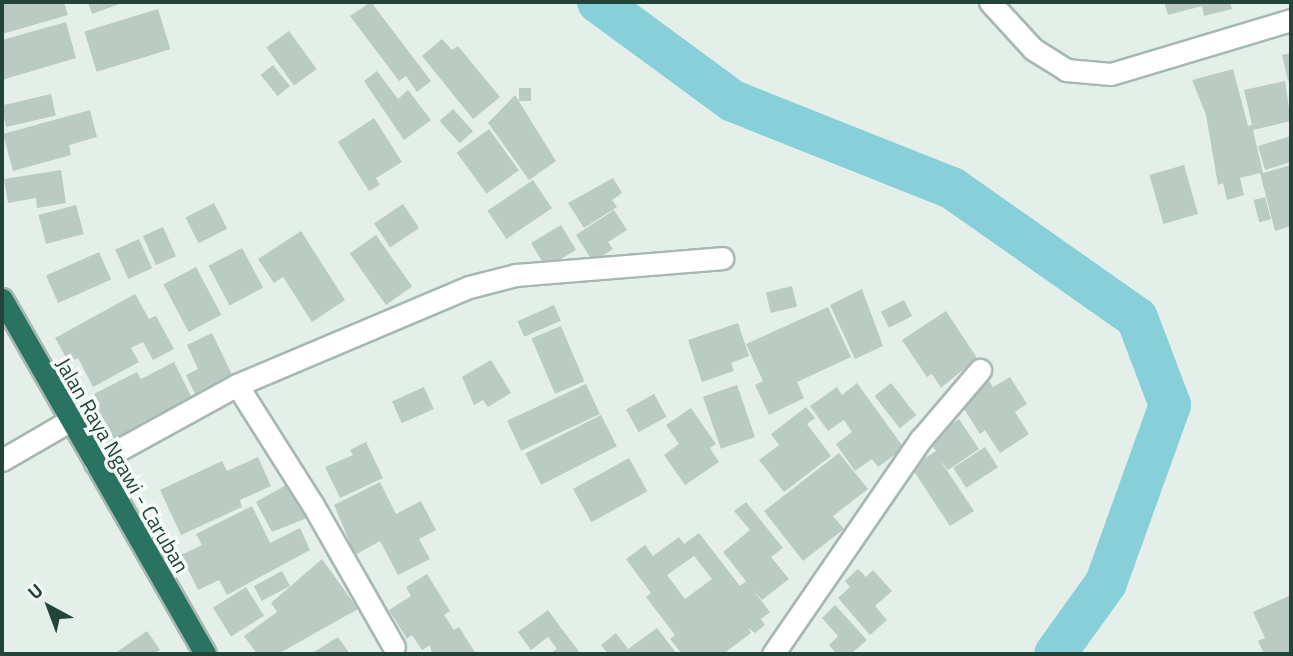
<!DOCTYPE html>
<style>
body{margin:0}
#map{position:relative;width:1293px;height:656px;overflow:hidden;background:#e5efea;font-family:"Titillium Web",sans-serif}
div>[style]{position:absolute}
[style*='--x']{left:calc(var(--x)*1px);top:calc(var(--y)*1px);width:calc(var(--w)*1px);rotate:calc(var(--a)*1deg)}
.river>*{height:42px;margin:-21px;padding:0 21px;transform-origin:21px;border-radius:21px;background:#88d0d9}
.building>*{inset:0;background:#bacbc3;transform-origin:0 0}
.roads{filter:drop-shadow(2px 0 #a7b8b1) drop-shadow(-2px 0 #a7b8b1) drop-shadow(0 2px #a7b8b1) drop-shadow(0 -2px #a7b8b1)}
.minor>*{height:21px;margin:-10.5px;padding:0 10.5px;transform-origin:10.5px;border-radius:10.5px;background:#fff}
.highway>*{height:21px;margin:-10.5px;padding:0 10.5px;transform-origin:10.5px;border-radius:10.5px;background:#2a7361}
span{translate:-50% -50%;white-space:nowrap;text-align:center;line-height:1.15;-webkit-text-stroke:7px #f6fbf9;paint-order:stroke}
.street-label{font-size:21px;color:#224439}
.frame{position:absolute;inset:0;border:4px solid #224439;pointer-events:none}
.north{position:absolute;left:14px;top:572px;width:70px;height:70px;-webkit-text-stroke:5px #f6fbf9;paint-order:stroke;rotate:319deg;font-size:19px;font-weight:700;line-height:28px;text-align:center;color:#224439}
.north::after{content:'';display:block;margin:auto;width:24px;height:32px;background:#224439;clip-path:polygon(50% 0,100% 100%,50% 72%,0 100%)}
</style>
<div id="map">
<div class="river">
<i style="--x:598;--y:2;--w:167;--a:36.3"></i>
<i style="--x:733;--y:101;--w:236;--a:21.7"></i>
<i style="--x:952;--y:188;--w:226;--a:35.1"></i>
<i style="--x:1137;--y:318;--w:93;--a:69.2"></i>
<i style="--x:1170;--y:405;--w:189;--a:109.8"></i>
<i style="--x:1106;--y:583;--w:87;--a:125.7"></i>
</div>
<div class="building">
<i style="clip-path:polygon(2px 2px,64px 2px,68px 15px,2px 34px)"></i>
<i style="clip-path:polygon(88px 2px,125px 2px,92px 14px)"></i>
<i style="clip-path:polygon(371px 2px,431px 81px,417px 92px,406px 76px,399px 81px,350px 16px)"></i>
<i style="clip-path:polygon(1164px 2px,1230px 2px,1232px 9px,1204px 16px,1202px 6px,1168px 15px)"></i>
<i style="left:158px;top:9px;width:42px;height:77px;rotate:73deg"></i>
<i style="clip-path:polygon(66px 22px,76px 58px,2px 80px,2px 40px)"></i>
<i style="left:289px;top:31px;width:47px;height:28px;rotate:54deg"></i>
<i style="clip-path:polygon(442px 39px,452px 50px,458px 46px,500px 97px,473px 119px,422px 56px)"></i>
<i style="clip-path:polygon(1291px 53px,1291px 80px,1288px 81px,1282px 55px)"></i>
<i style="left:273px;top:65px;width:27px;height:16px;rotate:51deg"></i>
<i style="clip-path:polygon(1233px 69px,1248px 126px,1252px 125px,1244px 90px,1285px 81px,1291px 121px,1253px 130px,1263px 173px,1291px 165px,1291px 226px,1275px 231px,1260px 173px,1240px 178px,1244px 195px,1227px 200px,1223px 183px,1218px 185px,1206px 115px,1192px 80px)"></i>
<i style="clip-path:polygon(377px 71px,398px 99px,408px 90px,431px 120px,404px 140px,364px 81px)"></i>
<i style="left:519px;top:88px;width:12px;height:13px"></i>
<i style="left:51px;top:94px;width:22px;height:51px;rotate:77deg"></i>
<i style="clip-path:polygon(515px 95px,556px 161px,529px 180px,488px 123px)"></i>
<i style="left:453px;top:109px;width:30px;height:18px;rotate:48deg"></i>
<i style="clip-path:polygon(90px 110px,97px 137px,69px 145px,71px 155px,13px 171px,3px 134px)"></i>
<i style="clip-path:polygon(374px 118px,402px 162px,376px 178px,380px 185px,369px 191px,338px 142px)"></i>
<i style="left:489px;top:129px;width:51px;height:40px;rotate:54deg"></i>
<i style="clip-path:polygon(1291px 136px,1291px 162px,1265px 170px,1258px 146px)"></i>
<i style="left:1184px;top:165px;width:51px;height:36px;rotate:74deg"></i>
<i style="clip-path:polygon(61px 170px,66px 203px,37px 208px,36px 198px,8px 203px,4px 179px)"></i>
<i style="clip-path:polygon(613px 178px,622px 193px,612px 200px,617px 207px,584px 228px,568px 203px)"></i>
<i style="left:533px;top:180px;width:34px;height:55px;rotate:56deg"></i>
<i style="left:1265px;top:197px;width:23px;height:12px;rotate:75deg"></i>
<i style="left:214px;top:203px;width:29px;height:32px;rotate:63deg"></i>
<i style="left:403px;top:204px;width:29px;height:35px;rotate:56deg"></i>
<i style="left:76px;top:205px;width:30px;height:39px;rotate:75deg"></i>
<i style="clip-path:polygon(614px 210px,627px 230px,608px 242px,613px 249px,593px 262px,576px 235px)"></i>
<i style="left:561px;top:225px;width:29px;height:35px;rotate:59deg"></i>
<i style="left:163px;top:227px;width:32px;height:22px;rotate:66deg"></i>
<i style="clip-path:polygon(301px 231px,345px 300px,312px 322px,283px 277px,274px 283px,258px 259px)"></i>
<i style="left:376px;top:235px;width:63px;height:32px;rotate:55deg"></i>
<i style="left:139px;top:239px;width:32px;height:26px;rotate:66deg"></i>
<i style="left:242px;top:248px;width:45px;height:38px;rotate:62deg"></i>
<i style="left:99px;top:252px;width:30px;height:58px;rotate:66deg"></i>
<i style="left:196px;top:267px;width:54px;height:37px;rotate:62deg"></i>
<i style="left:792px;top:286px;width:21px;height:27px;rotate:76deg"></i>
<i style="clip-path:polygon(862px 289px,883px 346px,855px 359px,830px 305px)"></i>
<i style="clip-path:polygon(135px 294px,149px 319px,156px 316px,174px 349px,153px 360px,143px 342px,131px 348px,139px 362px,93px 387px,78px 358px,69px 363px,55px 338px)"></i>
<i style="left:904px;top:300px;width:18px;height:26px;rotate:63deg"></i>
<i style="left:554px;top:305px;width:17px;height:40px;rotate:66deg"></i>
<i style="clip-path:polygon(828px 307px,851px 357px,797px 382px,804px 398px,769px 415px,755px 385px,763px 381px,746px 344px)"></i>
<i style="clip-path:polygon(946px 311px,977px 358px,941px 388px,932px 374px,927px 377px,902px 340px)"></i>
<i style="clip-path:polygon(738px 323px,749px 356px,731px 363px,734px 371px,702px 382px,688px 340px)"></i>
<i style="left:561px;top:326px;width:60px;height:32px;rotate:67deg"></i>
<i style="clip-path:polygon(212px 333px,235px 381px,198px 400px,186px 375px,198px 369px,187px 345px)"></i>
<i style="clip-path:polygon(491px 360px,511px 393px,488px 407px,483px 400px,474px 405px,462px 377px)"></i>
<i style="clip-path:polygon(174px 362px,193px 400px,116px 443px,106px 423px,100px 426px,91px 409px,100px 404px,94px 394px,137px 372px,141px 379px)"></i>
<i style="clip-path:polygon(1010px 377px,1027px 404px,1015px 412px,1029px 434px,1000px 453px,985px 430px,980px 434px,959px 401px,989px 381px,993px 387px)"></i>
<i style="clip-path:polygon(857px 383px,904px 448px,878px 467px,872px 459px,855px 471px,836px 444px,852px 432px,844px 420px,828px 431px,810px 406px,837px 387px,842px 395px)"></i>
<i style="left:891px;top:383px;width:41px;height:21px;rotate:52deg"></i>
<i style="left:586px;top:384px;width:33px;height:87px;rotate:65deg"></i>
<i style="left:737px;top:385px;width:55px;height:36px;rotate:71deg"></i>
<i style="left:424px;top:387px;width:24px;height:35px;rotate:66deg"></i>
<i style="left:654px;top:394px;width:26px;height:32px;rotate:61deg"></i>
<i style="clip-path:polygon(806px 407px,815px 418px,807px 424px,831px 456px,784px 492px,759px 460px,779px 445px,771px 434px)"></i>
<i style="clip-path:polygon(691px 408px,716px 444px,710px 448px,719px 462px,685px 485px,664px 455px,679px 444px,666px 425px)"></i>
<i style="left:601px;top:415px;width:35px;height:85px;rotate:63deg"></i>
<i style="clip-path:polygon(959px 419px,979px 449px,948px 470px,940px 460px,974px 511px,950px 526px,911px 467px,936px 451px,928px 440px)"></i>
<i style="clip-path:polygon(366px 442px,383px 478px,340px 498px,325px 467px,353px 455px,350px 450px)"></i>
<i style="left:985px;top:447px;width:24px;height:38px;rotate:57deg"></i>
<i style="clip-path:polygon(839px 453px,868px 489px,833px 516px,844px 529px,803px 561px,764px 511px)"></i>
<i style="clip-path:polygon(258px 457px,271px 486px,240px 500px,242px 507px,181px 535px,160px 490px,222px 461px,227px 471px)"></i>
<i style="left:629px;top:458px;width:38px;height:64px;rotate:61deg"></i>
<i style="clip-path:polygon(293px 481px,312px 516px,272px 532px,256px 502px)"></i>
<i style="clip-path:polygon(380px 482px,396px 514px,421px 501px,436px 530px,419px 539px,430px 559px,398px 575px,380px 541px,355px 555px,334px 505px)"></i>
<i style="clip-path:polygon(evenodd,746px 502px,783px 548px,771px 557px,789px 579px,762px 600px,753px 590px,770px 612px,761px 619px,765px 625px,755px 633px,748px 628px,751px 633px,723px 654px,682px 654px,670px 639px,675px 635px,646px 597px,651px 593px,626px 559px,645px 545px,653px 556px,679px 537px,684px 544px,699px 533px,740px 586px,746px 581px,723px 552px,750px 530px,734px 511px,746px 502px,694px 556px,712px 579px,685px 599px,667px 575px,694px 556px)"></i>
<i style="clip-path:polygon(252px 506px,270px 543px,300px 528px,310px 550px,227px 595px,219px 580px,198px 590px,181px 555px,202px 545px,196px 534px)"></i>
<i style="clip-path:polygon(322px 559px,358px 609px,278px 654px,257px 654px,244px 636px,277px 612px,271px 603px)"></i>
<i style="clip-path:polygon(858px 569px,866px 577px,873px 570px,892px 591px,875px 606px,887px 620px,870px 635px,838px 598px,850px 587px,845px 581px)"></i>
<i style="left:282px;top:571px;width:17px;height:32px;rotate:62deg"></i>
<i style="clip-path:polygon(427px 574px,450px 611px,444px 615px,454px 630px,459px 627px,476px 654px,432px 654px,430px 645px,422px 650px,412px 635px,407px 639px,389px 610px,411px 596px,406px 587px)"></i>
<i style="left:246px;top:587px;width:34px;height:39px;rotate:58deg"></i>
<i style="clip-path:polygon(1291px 595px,1291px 654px,1264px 654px,1258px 641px,1265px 638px,1253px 612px)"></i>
<i style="clip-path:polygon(835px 605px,867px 640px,851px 654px,837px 654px,829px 645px,838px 636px,822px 618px)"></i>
<i style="clip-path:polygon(548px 610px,561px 628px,581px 654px,549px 654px,557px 649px,548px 637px,531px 650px,518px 632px)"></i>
<i style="clip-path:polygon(657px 628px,677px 654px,608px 654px,601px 645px,616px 633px,628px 649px)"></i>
<i style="clip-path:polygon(147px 631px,160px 650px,154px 654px,114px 654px)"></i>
<i style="clip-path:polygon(338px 637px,350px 654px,311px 654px,314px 652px)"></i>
</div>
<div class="roads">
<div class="minor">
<i style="--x:990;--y:2;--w:64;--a:47.5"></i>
<i style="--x:1033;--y:49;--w:39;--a:32"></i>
<i style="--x:1066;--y:70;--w:45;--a:5.1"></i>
<i style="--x:1111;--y:74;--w:188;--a:-16.7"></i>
<i style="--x:237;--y:385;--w:142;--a:57.7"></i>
<i style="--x:313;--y:505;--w:163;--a:60.3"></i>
<i style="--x:2;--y:460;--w:80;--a:-30.1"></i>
<i style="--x:95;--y:463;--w:162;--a:-28.8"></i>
<i style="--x:237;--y:385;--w:252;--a:-22.9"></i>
<i style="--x:469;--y:287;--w:49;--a:-14.3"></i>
<i style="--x:516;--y:275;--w:207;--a:-4.7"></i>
<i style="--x:773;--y:654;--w:261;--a:-55.5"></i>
<i style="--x:921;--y:439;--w:91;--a:-49.5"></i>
</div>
<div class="highway">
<i style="--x:2;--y:299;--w:409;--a:60.2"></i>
</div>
</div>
<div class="street-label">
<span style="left:123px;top:465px;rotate:60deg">Jalan Raya Ngawi - Caruban</span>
</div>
<div class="frame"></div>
<div class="north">U</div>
</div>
